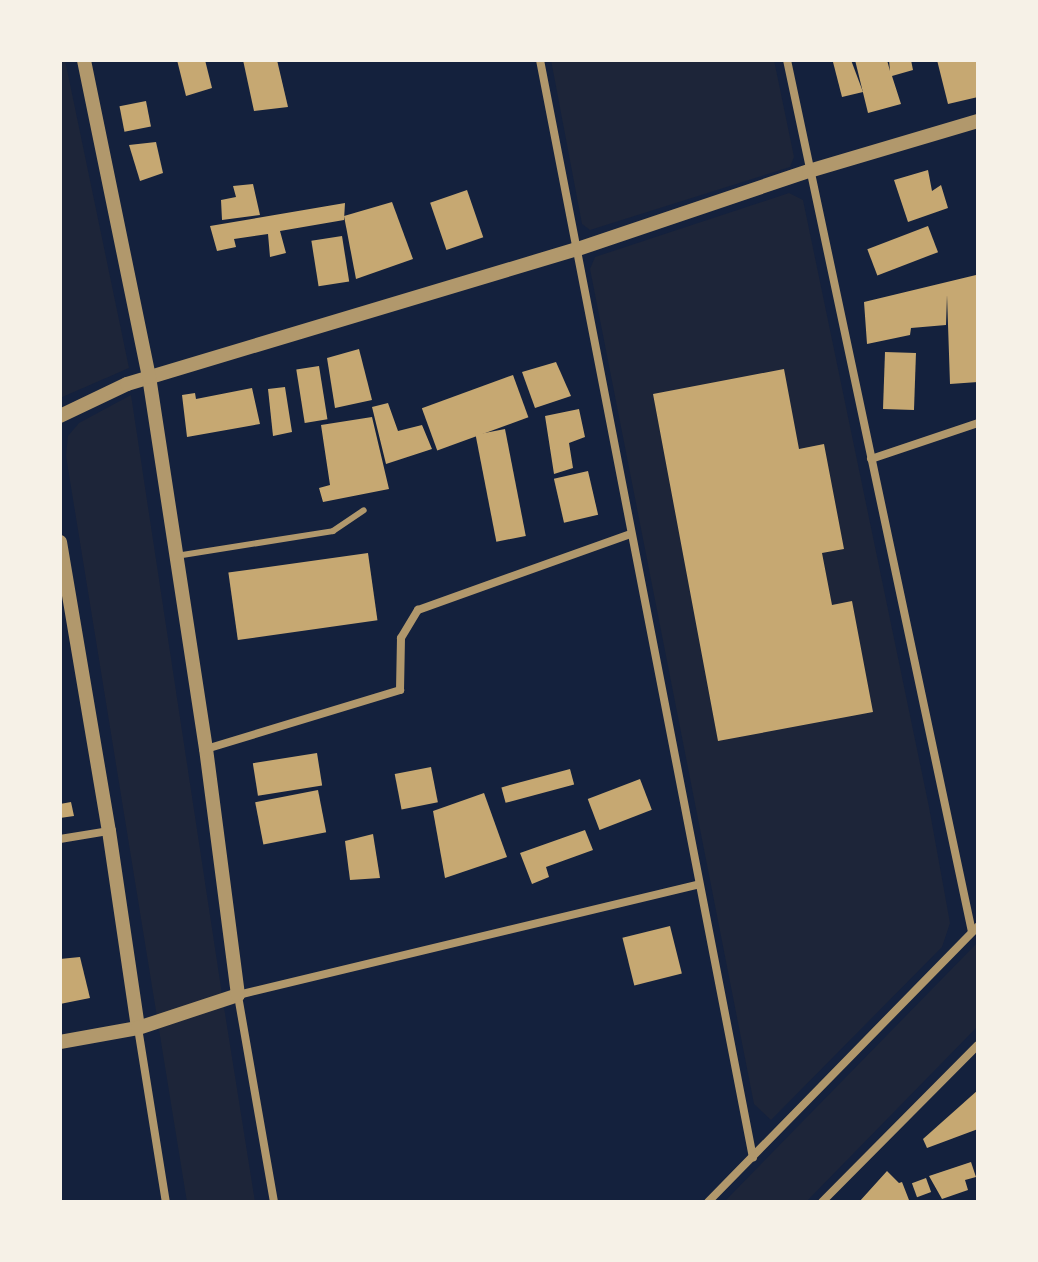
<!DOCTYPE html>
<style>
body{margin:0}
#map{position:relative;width:1038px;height:1262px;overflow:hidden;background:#14213d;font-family:Jost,sans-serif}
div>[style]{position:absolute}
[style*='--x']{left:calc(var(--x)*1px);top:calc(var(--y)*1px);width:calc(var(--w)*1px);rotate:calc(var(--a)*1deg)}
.green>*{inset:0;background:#1d2539}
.building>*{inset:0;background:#c6a872;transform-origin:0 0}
.service>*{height:6px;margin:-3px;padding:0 3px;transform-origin:3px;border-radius:3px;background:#b1986c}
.minor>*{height:8px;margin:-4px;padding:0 4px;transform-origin:4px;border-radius:4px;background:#b1986c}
.tertiary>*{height:14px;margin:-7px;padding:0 7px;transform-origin:7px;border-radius:7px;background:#b1986c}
span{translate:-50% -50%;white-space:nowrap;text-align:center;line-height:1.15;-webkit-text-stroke:7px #f6f1e7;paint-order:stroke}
.frame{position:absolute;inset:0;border:62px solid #f6f1e7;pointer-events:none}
</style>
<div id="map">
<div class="green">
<i style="clip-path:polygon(60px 60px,65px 60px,129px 368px,60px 398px)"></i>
<i style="clip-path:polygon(551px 60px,774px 60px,794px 157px,790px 167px,590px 230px,582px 224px)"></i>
<i style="clip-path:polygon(789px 193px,803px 200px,929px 807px,950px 923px,942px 947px,771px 1120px,754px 1104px,590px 269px,595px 257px)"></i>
<i style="clip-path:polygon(131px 395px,223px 1001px,255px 1202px,187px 1202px,66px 456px,68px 436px,79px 423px)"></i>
<i style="clip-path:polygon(978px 942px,978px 1026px,806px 1202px,724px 1202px)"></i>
</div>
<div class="building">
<i style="clip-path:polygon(177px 60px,205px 60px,212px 88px,186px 96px)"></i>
<i style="clip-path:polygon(243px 60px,277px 60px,288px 107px,254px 111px)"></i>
<i style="clip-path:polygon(851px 60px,863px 92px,842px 97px,833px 62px)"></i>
<i style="clip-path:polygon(855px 60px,887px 60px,890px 71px,889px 60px,911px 60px,913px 70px,892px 76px,901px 104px,868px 113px)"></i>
<i style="clip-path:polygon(937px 60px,978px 60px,978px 97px,948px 104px)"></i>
<i style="left:146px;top:101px;width:26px;height:27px;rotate:79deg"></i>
<i style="clip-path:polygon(156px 142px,163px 173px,140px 181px,129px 145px)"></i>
<i style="clip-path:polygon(928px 170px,932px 191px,941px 185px,948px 208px,908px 222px,894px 180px)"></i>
<i style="clip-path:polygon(253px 184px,260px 215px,222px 220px,221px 200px,236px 197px,233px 186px)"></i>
<i style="left:467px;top:190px;width:50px;height:39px;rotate:71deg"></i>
<i style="clip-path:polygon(392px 202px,413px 259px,356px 279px,344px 216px)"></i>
<i style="clip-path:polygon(345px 203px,344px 220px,280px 231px,286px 253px,270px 257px,268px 234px,234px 239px,236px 247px,217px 251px,210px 226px)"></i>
<i style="left:928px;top:226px;width:28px;height:65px;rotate:69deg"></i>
<i style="left:342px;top:236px;width:46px;height:31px;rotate:81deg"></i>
<i style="clip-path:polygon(976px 275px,978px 382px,950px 384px,947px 295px,946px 325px,911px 328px,910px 335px,867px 344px,864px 302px)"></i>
<i style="clip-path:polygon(359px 349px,372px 400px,335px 408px,327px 358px)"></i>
<i style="left:885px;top:352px;width:31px;height:57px;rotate:2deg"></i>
<i style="clip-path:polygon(556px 362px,571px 396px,535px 408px,522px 372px)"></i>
<i style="left:319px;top:366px;width:54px;height:23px;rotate:81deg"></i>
<i style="clip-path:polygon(784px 369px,799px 449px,824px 444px,844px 549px,822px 553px,832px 605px,852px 601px,873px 712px,718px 741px,653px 394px)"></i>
<i style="left:513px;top:375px;width:45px;height:97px;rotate:70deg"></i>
<i style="clip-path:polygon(285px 387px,292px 432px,273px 436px,268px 389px)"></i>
<i style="clip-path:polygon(252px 388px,260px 424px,187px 437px,182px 395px,195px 393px,196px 399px)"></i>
<i style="clip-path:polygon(388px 403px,398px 431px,422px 425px,432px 449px,386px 464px,372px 407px)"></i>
<i style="clip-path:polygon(579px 409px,585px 437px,569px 443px,573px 468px,554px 474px,545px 416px)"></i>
<i style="clip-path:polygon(372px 417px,389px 489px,323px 502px,319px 488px,330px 485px,321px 425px)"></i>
<i style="left:505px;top:429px;width:109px;height:30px;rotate:79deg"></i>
<i style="left:588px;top:471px;width:45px;height:35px;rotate:77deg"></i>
<i style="left:368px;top:553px;width:68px;height:141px;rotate:82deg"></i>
<i style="left:317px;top:753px;width:33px;height:65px;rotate:81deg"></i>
<i style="left:431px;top:767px;width:36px;height:37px;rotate:79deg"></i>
<i style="left:570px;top:769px;width:16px;height:71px;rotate:75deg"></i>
<i style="left:640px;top:779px;width:33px;height:56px;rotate:69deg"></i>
<i style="left:318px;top:790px;width:43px;height:64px;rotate:79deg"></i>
<i style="clip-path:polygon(484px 793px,507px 857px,445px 878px,433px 811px)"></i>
<i style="clip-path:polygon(71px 802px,74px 816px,60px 818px,60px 804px)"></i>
<i style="clip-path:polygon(585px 830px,593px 850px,546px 867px,549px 877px,532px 884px,520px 853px)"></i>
<i style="clip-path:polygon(373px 834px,380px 878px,350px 880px,345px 841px)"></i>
<i style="left:670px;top:926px;width:49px;height:49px;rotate:76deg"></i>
<i style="clip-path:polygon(80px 957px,90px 998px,60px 1004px,60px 959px)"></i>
<i style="clip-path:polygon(978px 1090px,978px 1129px,927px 1148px,923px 1139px)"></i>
<i style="clip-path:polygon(971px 1162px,976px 1177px,965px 1180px,968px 1190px,942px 1199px,929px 1176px)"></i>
<i style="clip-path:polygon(887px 1171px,899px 1183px,902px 1182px,909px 1200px,859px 1202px)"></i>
<i style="left:926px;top:1178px;width:15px;height:15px;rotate:70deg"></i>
</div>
<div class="service">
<i style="--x:176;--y:556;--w:159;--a:-9"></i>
<i style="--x:333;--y:531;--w:37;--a:-34"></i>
</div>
<div class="minor">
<i style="--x:540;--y:60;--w:1118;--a:79.02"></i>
<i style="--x:787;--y:60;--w:891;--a:78.02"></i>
<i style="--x:871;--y:459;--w:113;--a:-18.6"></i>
<i style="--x:206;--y:749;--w:203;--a:-16.9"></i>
<i style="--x:400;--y:690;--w:52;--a:-88.9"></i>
<i style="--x:401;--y:638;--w:33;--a:-59"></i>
<i style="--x:418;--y:610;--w:225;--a:-19.7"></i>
<i style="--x:60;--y:839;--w:50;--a:-9.3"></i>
<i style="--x:138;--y:1028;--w:176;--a:80.9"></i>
<i style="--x:274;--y:1202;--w:210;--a:-99.9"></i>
<i style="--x:238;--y:995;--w:474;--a:-13.5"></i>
<i style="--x:708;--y:1202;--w:386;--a:-45.6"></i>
<i style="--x:822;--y:1202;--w:221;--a:-45.2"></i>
</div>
<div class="tertiary">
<i style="--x:60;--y:416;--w:74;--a:-25.5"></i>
<i style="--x:127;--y:384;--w:468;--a:-16.7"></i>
<i style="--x:575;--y:250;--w:247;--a:-18.7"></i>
<i style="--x:809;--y:171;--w:176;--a:-16.5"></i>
<i style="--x:60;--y:542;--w:293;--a:80.4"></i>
<i style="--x:109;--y:831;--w:199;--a:81.6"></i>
<i style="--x:60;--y:1042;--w:79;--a:-10.2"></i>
<i style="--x:138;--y:1028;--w:105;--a:-18.3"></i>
<i style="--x:238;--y:995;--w:248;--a:-97.4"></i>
<i style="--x:206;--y:749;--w:376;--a:-98.7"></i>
<i style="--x:149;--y:377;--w:324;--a:-101.6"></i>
</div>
<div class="frame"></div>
</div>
